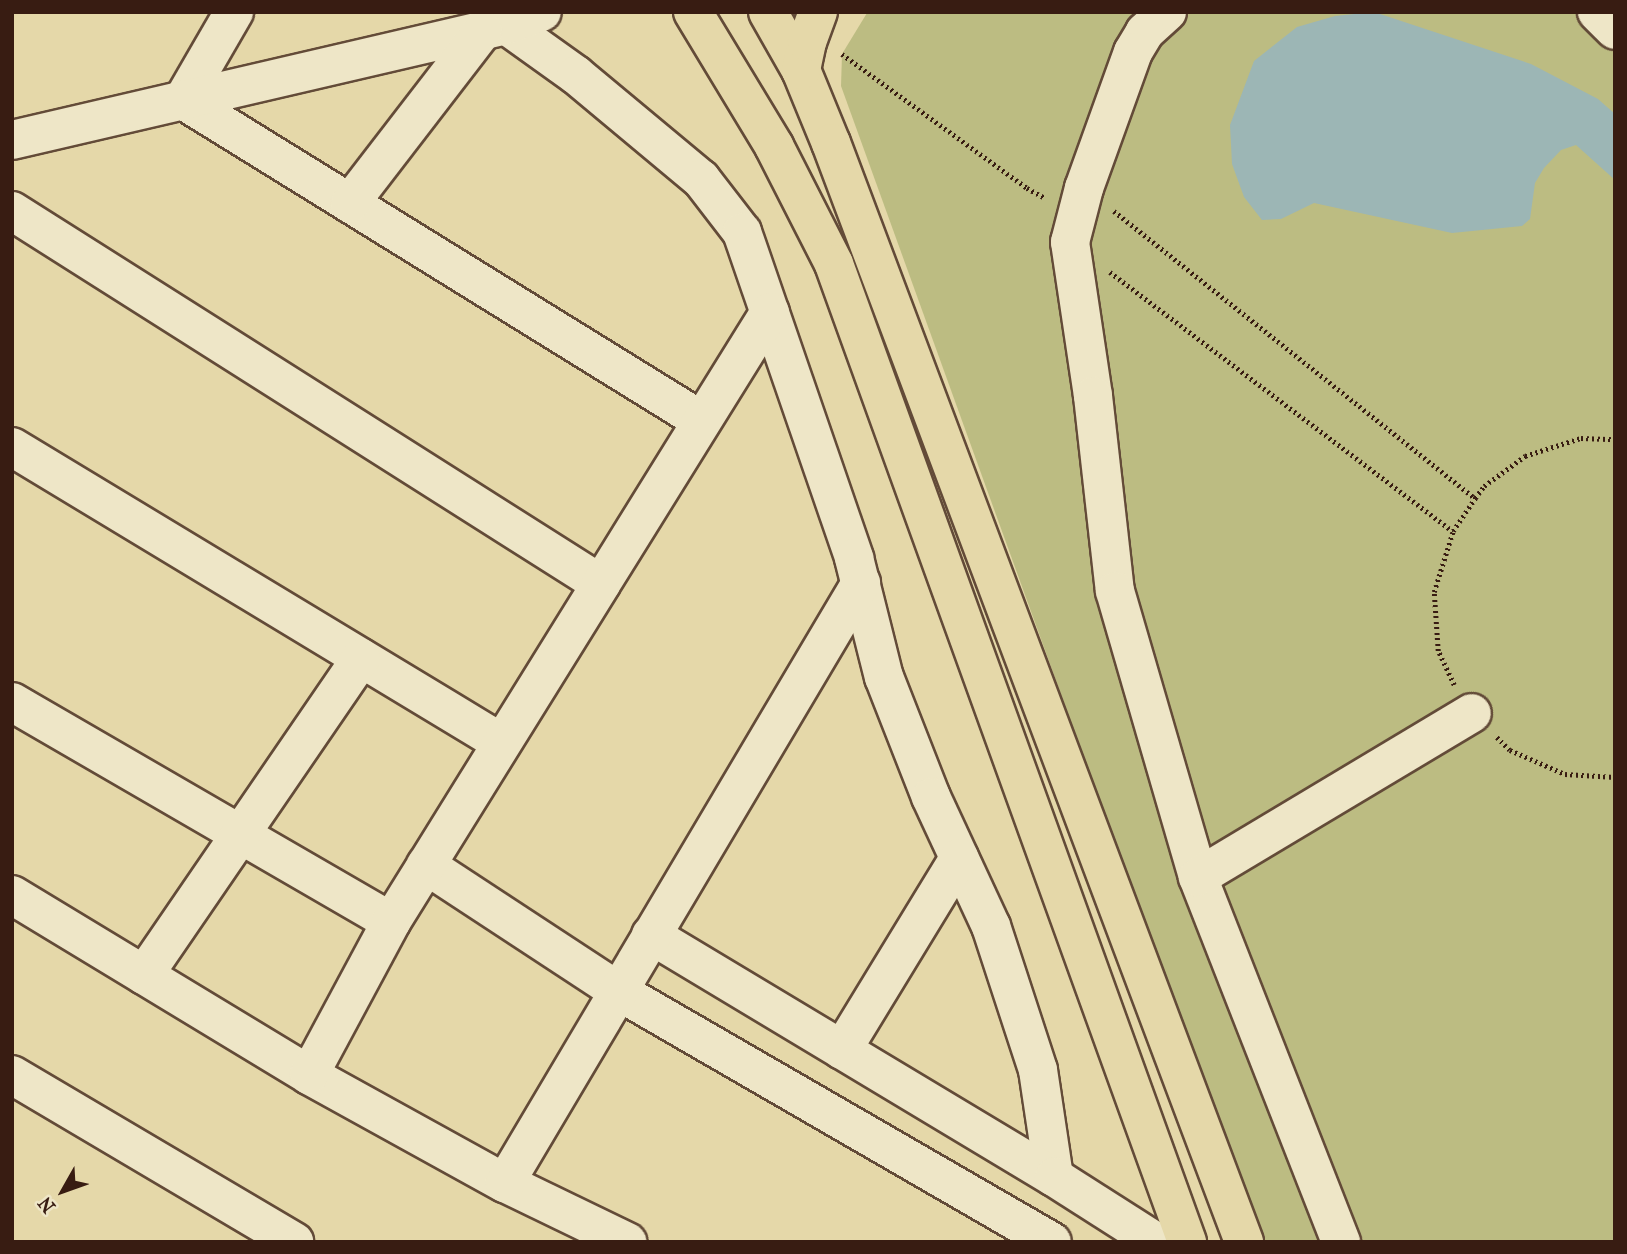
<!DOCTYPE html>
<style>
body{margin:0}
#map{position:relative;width:1627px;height:1254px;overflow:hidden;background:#e5d8a9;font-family:"IM FELL French Canon",serif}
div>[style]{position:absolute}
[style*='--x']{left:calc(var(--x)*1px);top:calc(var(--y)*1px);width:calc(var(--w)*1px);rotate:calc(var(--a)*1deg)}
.green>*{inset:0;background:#bcbc82}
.water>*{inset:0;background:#9cb6b5}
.path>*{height:4.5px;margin-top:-2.25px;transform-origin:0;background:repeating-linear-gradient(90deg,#381c12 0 2px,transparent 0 5.5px)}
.roads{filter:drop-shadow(2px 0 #634b38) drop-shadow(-2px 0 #634b38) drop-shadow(0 2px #634b38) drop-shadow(0 -2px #634b38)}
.minor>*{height:38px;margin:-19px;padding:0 19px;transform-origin:19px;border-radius:19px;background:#eee6c7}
.major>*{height:38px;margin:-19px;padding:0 19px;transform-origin:19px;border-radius:19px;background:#e5d8a9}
span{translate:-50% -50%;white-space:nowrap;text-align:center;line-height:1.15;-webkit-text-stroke:5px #eee6c7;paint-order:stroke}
.frame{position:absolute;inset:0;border:14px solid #381c12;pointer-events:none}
.north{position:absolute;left:28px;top:1156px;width:70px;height:70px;-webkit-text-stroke:5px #eee6c7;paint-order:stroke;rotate:230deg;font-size:19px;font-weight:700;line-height:28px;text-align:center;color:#381c12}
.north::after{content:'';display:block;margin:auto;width:24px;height:32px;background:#381c12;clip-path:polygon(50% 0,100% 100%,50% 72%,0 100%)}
</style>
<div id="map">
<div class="green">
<i style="clip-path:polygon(874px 12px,1615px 12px,1615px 1242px,1259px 1242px,841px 86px,842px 54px,867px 13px)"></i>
</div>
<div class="water">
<i style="clip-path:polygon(1374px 12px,1531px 64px,1598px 99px,1615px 114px,1615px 180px,1576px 145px,1561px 150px,1544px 168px,1535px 183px,1530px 219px,1522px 226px,1452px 233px,1314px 203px,1281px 219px,1262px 220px,1244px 197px,1232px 164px,1230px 125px,1254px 61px,1297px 27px,1335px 16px)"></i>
</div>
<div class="path">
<i style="--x:842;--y:54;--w:228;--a:35.9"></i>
<i style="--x:1027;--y:188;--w:21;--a:29"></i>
<i style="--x:1114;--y:211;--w:461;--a:38.5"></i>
<i style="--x:1110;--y:272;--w:430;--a:37.1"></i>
<i style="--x:1454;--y:685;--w:38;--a:-115"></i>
<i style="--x:1438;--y:651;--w:59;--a:-93.9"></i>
<i style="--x:1434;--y:592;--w:64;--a:-72.7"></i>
<i style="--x:1453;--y:531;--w:40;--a:-56"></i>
<i style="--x:1475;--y:498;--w:15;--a:-53"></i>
<i style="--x:1484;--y:486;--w:51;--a:-36.2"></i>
<i style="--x:1525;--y:456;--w:59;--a:-17.8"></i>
<i style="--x:1581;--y:438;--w:34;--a:2"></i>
<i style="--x:1497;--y:737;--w:18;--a:45"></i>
<i style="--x:1510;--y:750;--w:60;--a:23.6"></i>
<i style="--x:1565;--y:774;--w:50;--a:3.4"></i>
</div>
<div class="roads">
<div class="minor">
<i style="--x:234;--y:12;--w:102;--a:120.1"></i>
<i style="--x:183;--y:100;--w:610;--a:31.74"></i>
<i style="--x:1167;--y:12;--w:30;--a:138"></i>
<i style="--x:1145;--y:32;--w:23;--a:121"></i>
<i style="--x:1133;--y:52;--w:145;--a:109.8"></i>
<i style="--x:1084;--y:188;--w:56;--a:104.5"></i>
<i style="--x:1070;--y:242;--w:156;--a:81.5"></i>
<i style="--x:1093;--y:396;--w:196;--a:83.6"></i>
<i style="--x:1115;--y:591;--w:298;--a:73.8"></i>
<i style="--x:1198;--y:877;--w:392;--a:68.6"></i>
<i style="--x:1597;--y:12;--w:25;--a:45"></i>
<i style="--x:506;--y:25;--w:86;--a:35.5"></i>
<i style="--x:576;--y:75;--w:163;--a:39.8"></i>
<i style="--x:701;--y:179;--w:67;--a:52.3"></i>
<i style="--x:742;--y:232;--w:345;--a:71"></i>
<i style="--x:854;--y:558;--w:123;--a:75.9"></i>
<i style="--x:884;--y:677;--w:129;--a:68.6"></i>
<i style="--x:931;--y:797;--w:142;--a:65.1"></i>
<i style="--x:991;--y:926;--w:151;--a:71.9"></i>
<i style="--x:1038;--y:1070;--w:108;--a:81.5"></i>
<i style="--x:12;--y:140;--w:507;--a:-13.1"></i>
<i style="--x:506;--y:25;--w:38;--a:-20"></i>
<i style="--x:350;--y:203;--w:218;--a:-52.4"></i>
<i style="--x:12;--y:211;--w:697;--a:32.35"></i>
<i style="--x:12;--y:447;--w:572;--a:31.14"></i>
<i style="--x:12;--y:702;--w:438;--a:30.1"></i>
<i style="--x:426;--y:865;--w:230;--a:33.3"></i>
<i style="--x:618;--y:991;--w:501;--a:30.04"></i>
<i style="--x:1198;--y:877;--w:319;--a:-30.9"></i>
<i style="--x:12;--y:895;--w:347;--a:31.2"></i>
<i style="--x:309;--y:1075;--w:224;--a:28.9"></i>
<i style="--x:505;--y:1183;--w:136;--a:25.8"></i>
<i style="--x:651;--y:935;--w:470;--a:31"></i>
<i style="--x:1054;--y:1177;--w:121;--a:32.5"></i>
<i style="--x:144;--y:975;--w:384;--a:-55.6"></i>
<i style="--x:842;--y:1050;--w:225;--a:-58.6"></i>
<i style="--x:12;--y:1075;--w:328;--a:30.6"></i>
<i style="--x:309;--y:1075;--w:174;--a:-61.8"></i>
<i style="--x:391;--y:922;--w:718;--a:-58.15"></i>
<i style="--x:505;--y:1183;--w:698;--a:-59.32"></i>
</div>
<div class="major">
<i style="--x:693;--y:12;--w:157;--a:58.8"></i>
<i style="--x:774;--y:146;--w:132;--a:63"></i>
<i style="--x:834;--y:264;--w:1040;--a:70.15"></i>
<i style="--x:768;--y:12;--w:67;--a:60.4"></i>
<i style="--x:801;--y:70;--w:79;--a:67.7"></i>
<i style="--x:831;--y:143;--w:1174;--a:69.4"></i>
<i style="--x:801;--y:70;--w:29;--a:-78"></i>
<i style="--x:807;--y:42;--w:32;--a:-70"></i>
</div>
</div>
<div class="frame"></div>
<div class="north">N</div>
</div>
